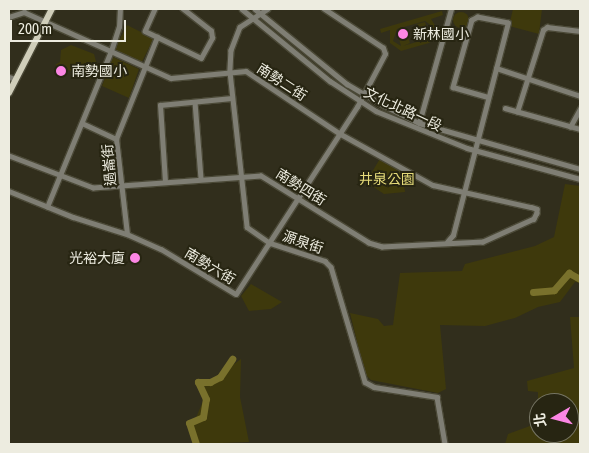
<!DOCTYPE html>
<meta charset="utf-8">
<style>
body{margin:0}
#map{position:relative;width:589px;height:453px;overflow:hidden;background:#312e1c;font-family:"Asap Condensed","Noto Sans TC",sans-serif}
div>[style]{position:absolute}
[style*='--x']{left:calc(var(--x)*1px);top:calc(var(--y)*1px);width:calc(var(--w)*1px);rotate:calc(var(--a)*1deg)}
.green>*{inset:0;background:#3e390c;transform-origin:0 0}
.round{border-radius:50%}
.river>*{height:7px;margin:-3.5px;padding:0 3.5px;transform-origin:3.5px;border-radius:3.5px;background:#79712c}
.roads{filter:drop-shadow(1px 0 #4b4937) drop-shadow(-1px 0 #4b4937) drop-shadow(0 1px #4b4937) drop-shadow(0 -1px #4b4937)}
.minor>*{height:4.5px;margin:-2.25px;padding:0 2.25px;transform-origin:2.25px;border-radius:2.25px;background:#7f7e74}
.major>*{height:5.5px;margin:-2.75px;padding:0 2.75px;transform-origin:2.75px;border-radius:2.75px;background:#d0ceba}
.dots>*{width:14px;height:14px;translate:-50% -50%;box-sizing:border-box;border:2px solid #272512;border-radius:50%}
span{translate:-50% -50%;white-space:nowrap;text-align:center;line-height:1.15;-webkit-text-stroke:4px #272512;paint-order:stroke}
.poi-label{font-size:14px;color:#edece0}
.left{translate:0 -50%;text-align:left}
.right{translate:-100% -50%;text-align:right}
.street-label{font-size:14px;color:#edece0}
.park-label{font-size:14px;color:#e6db79}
.frame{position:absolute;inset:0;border:10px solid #edece0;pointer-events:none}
.north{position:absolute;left:529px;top:393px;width:50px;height:50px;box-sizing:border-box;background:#272512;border:1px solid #767564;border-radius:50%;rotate:262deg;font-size:14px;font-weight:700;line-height:20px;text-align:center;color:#edece0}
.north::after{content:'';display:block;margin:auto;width:18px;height:22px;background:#fc86e4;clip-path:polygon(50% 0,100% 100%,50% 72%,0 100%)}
.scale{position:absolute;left:10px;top:20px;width:116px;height:22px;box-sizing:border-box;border:2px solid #edece0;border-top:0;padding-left:6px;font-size:15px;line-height:18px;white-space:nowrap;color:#edece0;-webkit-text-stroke:4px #272512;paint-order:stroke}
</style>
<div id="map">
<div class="green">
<i style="clip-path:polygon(513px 9px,542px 9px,539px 34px,509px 26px)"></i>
<i style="clip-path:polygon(evenodd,442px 11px,443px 15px,431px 19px,438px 30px,435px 38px,429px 43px,401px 51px,390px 43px,390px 30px,381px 33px,380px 29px,442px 11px,425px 21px,432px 26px,430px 37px,425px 22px,417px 24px,422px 39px,430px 38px,403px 46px,410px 43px,405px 28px,397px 31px,401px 46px,393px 41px,397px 29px,425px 21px)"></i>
<i class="round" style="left:453px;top:12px;width:16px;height:16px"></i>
<i style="left:127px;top:25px;width:30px;height:28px;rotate:27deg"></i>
<i style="clip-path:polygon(71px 45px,94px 54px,97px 65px,89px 74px,91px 79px,55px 65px,60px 62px,61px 50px)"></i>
<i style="clip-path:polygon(113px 57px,139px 69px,129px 98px,102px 86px)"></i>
<i style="clip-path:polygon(381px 157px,402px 170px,405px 192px,384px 194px,366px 182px)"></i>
<i style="clip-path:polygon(565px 184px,580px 186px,580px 283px,575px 282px,560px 302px,538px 307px,515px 318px,485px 326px,440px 325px,446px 389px,438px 393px,371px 380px,365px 374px,350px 313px,378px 319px,384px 326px,393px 325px,400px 273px,462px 271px,465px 264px,535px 246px,554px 237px)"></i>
<i style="clip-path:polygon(251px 284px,282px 302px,271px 309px,249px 311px,241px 296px)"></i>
<i style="clip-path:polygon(evenodd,570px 317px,580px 317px,580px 444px,505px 444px,508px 434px,538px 423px,538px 392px,528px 391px,527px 381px,574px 368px,570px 317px,539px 403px,569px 403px,569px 433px,539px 433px,539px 403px)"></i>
<i style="clip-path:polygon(241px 359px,240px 397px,249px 442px,195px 444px,193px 425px,203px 401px,200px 389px)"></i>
</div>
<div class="river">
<i style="--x:533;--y:292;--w:21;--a:-5"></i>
<i style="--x:554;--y:290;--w:23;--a:-49"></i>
<i style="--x:569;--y:273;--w:13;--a:29"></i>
<i style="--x:196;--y:444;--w:22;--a:-108"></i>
<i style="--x:189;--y:423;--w:15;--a:-23"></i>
<i style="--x:203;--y:417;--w:18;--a:-81"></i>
<i style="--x:206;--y:399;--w:19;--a:-115"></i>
<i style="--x:198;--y:382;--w:12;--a:0"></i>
<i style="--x:210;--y:382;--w:11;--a:-27"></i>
<i style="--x:220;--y:377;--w:22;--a:-56"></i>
</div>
<div class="roads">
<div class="minor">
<i style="--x:155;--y:9;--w:24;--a:114"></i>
<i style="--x:145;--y:31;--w:62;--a:25.7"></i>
<i style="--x:201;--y:58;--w:23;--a:-61"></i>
<i style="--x:212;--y:38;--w:7;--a:-98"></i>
<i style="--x:211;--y:31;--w:36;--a:-142"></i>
<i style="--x:242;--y:9;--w:114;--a:39.3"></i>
<i style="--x:330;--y:81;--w:55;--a:33.1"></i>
<i style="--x:376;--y:111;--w:98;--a:22.1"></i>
<i style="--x:467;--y:148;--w:117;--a:15.3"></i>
<i style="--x:255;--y:9;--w:119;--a:39.2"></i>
<i style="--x:347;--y:84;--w:42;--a:30.3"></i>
<i style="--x:383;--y:105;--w:40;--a:26.6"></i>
<i style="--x:419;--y:123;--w:167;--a:15.9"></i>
<i style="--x:268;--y:9;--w:33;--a:147"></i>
<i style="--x:240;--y:27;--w:25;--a:111"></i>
<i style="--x:231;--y:50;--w:22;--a:93"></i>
<i style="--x:230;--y:72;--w:156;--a:83.7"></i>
<i style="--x:247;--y:227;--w:28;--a:35"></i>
<i style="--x:270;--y:243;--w:58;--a:18.1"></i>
<i style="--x:325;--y:261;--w:8;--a:45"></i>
<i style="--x:331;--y:267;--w:120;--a:73.5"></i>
<i style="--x:365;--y:382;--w:10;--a:29"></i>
<i style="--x:374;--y:387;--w:64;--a:9"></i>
<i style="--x:437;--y:397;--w:48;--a:80.3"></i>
<i style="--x:9;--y:17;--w:16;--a:-18"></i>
<i style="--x:24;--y:12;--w:161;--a:24.2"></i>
<i style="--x:171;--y:78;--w:75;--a:-5.3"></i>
<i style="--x:246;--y:71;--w:112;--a:33.7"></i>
<i style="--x:339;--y:133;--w:107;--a:29"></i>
<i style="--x:433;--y:185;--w:100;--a:12.7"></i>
<i style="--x:531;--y:207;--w:6;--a:18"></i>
<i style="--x:537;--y:209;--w:4;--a:90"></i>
<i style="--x:537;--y:213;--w:7;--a:117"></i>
<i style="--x:534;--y:219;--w:56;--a:155.7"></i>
<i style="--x:483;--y:242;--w:101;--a:177.2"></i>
<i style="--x:382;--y:247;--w:14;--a:-163"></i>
<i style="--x:369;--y:243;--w:127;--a:-148.2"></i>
<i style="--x:261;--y:176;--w:168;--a:175.9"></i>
<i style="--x:93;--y:188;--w:90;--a:-159.1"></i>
<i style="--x:496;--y:68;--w:89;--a:18.4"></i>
<i style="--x:9;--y:77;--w:6;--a:18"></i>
<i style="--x:195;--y:102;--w:77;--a:85.5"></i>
<i style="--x:505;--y:108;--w:78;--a:15.6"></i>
<i style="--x:517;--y:112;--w:86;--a:-72.4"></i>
<i style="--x:543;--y:30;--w:5;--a:-37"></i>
<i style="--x:547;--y:27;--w:33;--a:7"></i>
<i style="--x:82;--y:123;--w:38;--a:25"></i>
<i style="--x:419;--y:123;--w:118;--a:-74.3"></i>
<i style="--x:570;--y:127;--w:21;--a:-61"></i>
<i style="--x:165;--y:182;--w:77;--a:-93.7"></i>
<i style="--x:160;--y:105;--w:72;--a:-5.6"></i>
<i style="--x:9;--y:191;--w:69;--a:22.1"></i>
<i style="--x:73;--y:217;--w:57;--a:17.5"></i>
<i style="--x:127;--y:234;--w:37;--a:24"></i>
<i style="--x:161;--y:249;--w:87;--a:31"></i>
<i style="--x:236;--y:294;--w:223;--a:-57.1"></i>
<i style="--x:357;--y:107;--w:60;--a:-62.2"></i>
<i style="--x:385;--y:54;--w:6;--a:-108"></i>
<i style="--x:383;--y:48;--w:71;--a:-146.5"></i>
<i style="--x:47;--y:207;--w:169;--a:-67.7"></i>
<i style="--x:111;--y:51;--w:25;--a:-72"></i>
<i style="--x:119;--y:27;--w:18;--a:-87"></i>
<i style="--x:127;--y:234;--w:96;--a:-96.6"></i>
<i style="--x:116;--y:139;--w:110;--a:-68.1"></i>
<i style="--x:447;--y:242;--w:9;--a:-49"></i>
<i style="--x:453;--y:235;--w:219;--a:-75.5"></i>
<i style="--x:508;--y:23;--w:31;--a:-169"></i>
<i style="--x:478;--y:17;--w:7;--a:153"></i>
<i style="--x:472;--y:20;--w:70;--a:105.8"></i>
<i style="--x:453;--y:87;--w:35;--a:16"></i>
</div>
<div class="major">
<i style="--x:9;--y:93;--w:94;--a:-62.9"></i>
</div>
</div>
<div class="dots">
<i style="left:403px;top:34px;background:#fc86e4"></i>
<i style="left:61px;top:71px;background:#fc86e4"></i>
<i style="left:135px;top:258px;background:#fc86e4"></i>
</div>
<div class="poi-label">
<span class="left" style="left:413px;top:34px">新林國小</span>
<span class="left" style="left:71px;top:71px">南勢國小</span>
<span class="right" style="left:125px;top:258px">光裕大廈</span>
</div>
<div class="street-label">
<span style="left:282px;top:82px;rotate:33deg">南勢二街</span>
<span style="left:403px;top:109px;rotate:25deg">文化北路一段</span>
<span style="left:109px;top:165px;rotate:-95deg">過崙街</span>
<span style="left:301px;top:187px;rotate:32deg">南勢四街</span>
<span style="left:303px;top:242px;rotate:19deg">源泉街</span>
<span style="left:210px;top:266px;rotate:31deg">南勢六街</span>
</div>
<div class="park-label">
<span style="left:387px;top:179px">井泉公園</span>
</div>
<div class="frame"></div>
<div class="north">北</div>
<div class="scale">200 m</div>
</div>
